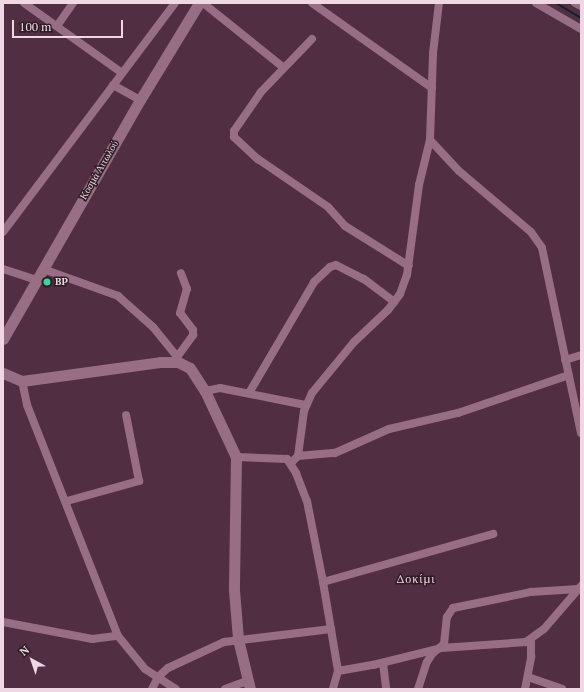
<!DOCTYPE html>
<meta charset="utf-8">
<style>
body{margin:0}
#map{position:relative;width:584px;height:692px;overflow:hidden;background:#512e41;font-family:"PT Serif",serif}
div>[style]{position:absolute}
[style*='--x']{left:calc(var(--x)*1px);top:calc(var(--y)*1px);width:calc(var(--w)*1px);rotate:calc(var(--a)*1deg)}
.stream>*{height:2px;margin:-1px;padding:0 1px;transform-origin:1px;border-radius:1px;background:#0b242e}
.street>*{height:8px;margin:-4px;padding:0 4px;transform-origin:4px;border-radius:4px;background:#976e83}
.secondary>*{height:11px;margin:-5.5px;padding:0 5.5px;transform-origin:5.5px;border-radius:5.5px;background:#976e83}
.dots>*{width:11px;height:11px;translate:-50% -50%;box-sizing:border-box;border:2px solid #2d1d25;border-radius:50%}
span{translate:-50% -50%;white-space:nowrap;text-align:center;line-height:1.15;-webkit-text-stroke:3px #2d1d25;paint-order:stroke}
.street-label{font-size:10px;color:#efd8e3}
.poi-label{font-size:10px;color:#efd8e3;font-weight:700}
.left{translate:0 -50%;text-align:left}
.quarter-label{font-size:12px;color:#facce3;letter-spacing:1px}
.frame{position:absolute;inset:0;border:4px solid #efd8e3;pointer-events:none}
.north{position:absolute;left:12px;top:640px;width:40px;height:40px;-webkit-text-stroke:3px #2d1d25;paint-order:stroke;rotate:320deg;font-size:11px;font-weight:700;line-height:16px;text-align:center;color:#efd8e3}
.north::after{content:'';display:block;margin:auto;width:14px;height:18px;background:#efd8e3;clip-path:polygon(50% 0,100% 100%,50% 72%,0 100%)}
.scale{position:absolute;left:12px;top:20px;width:111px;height:18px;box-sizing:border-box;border:2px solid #efd8e3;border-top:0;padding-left:5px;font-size:12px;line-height:14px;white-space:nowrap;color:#efd8e3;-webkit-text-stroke:3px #2d1d25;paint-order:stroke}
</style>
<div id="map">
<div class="stream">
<i style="--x:556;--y:3;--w:29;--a:31"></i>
</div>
<div class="street">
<i style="--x:24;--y:3;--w:120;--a:35.5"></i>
<i style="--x:203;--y:3;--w:102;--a:38.7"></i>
<i style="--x:312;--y:3;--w:147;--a:35.3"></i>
<i style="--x:536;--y:3;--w:52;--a:30"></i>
<i style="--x:575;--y:3;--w:7;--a:27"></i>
<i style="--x:57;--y:26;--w:28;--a:-55"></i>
<i style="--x:312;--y:39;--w:74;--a:133.9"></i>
<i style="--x:261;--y:92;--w:47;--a:124.7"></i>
<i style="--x:234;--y:131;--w:6;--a:90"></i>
<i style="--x:234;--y:137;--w:33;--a:43"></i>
<i style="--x:258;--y:159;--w:85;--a:34.4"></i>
<i style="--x:328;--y:207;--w:25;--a:48"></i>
<i style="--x:345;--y:226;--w:75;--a:32"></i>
<i style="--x:113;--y:85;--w:31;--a:29"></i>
<i style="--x:430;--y:140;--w:42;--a:46.9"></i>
<i style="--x:459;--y:171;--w:94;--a:40.3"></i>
<i style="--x:531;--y:232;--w:19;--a:55"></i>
<i style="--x:542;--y:248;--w:189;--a:78.1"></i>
<i style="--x:3;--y:232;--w:286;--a:-53.1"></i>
<i style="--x:3;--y:269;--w:36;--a:18"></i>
<i style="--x:43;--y:269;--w:80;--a:19.8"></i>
<i style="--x:118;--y:296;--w:47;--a:41.5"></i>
<i style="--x:153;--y:327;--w:38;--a:51"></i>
<i style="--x:175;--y:360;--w:31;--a:-54"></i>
<i style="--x:193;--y:335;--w:5;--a:-90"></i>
<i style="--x:193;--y:330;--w:21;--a:-127"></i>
<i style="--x:180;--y:313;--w:25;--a:-74"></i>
<i style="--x:187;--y:289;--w:17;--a:-111"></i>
<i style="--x:565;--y:360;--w:17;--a:-17"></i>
<i style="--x:22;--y:381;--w:25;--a:78"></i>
<i style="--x:27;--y:405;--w:248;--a:68.5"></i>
<i style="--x:118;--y:636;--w:43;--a:50.7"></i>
<i style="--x:145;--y:669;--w:37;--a:33"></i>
<i style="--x:205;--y:391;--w:15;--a:-11"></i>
<i style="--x:220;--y:388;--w:87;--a:11.3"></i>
<i style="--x:249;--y:393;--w:129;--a:-59.6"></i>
<i style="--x:314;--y:282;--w:22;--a:-43"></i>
<i style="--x:330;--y:267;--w:6;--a:-18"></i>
<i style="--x:336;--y:265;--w:31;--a:27"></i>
<i style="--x:364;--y:279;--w:38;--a:37"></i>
<i style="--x:298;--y:456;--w:37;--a:-5"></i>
<i style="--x:335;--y:453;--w:59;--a:-24"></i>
<i style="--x:389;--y:429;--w:71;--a:-13.1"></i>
<i style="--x:458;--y:413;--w:117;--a:-18.9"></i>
<i style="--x:236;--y:457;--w:51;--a:2.2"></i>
<i style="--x:287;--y:459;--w:17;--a:57"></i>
<i style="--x:296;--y:473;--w:30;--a:69"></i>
<i style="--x:307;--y:501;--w:83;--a:78.8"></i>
<i style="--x:323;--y:582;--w:90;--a:80.4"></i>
<i style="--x:338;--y:671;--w:19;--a:106"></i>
<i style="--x:291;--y:463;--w:10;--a:-45"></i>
<i style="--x:298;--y:456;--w:45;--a:-82.4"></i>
<i style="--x:304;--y:411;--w:20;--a:-66"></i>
<i style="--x:312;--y:393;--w:66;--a:-50.5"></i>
<i style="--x:354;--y:342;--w:47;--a:-43.3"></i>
<i style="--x:388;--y:310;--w:20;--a:-53"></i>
<i style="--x:400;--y:294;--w:20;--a:-70"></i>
<i style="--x:407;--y:275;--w:91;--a:-82.4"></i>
<i style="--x:419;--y:185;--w:46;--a:-76.3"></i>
<i style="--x:430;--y:140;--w:87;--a:-88"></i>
<i style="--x:433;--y:53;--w:50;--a:-83.2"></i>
<i style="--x:67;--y:501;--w:75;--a:-15.5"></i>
<i style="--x:139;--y:481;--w:67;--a:-101.1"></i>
<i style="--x:323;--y:582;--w:177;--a:-15.8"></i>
<i style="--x:3;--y:622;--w:91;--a:10.8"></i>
<i style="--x:92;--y:639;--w:26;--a:-7"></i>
<i style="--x:383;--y:663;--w:26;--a:83"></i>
<i style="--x:338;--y:671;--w:36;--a:-10"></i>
<i style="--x:373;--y:665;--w:70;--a:-14"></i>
<i style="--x:441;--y:648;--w:85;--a:-4"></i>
<i style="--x:526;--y:642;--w:22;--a:-36"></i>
<i style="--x:544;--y:629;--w:57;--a:-49.3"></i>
<i style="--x:528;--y:677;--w:36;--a:19"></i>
<i style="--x:152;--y:689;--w:13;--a:-63"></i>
<i style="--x:158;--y:677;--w:13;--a:-42"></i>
<i style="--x:168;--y:668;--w:62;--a:-24.9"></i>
<i style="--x:224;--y:642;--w:108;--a:-6.9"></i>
<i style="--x:225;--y:689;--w:23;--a:-20"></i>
<i style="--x:418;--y:689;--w:28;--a:-72"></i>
<i style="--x:427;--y:662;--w:9;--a:-58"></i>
<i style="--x:432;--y:654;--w:16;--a:-40"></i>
<i style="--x:444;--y:644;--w:27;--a:-84"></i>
<i style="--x:447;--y:617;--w:11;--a:-56"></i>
<i style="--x:453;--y:608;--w:80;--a:-11.6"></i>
<i style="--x:531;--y:592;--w:47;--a:-3.7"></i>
<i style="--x:525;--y:689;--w:33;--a:-79"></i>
<i style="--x:531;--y:657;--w:17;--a:-90"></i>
</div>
<div class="secondary">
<i style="--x:3;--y:339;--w:275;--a:-60.2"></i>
<i style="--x:140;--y:100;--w:114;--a:-58.7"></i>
<i style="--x:3;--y:373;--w:21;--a:23"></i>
<i style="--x:22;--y:381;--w:139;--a:-7.8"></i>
<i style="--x:160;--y:362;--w:18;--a:0"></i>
<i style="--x:178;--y:362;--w:13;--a:27"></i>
<i style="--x:190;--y:368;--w:27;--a:57"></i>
<i style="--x:205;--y:391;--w:73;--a:64.8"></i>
<i style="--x:236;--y:457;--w:133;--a:90.9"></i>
<i style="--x:234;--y:590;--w:49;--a:85.3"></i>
<i style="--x:238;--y:639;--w:51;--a:76.5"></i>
</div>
<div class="dots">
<i style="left:47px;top:282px;background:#3dd4a3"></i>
</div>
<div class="street-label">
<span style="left:99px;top:170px;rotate:-60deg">Κοσμά Αιτωλού</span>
</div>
<div class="poi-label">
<span class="left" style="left:55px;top:282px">BP</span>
</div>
<div class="quarter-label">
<span style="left:416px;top:579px">Δοκίμι</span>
</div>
<div class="frame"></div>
<div class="north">N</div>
<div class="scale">100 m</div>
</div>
